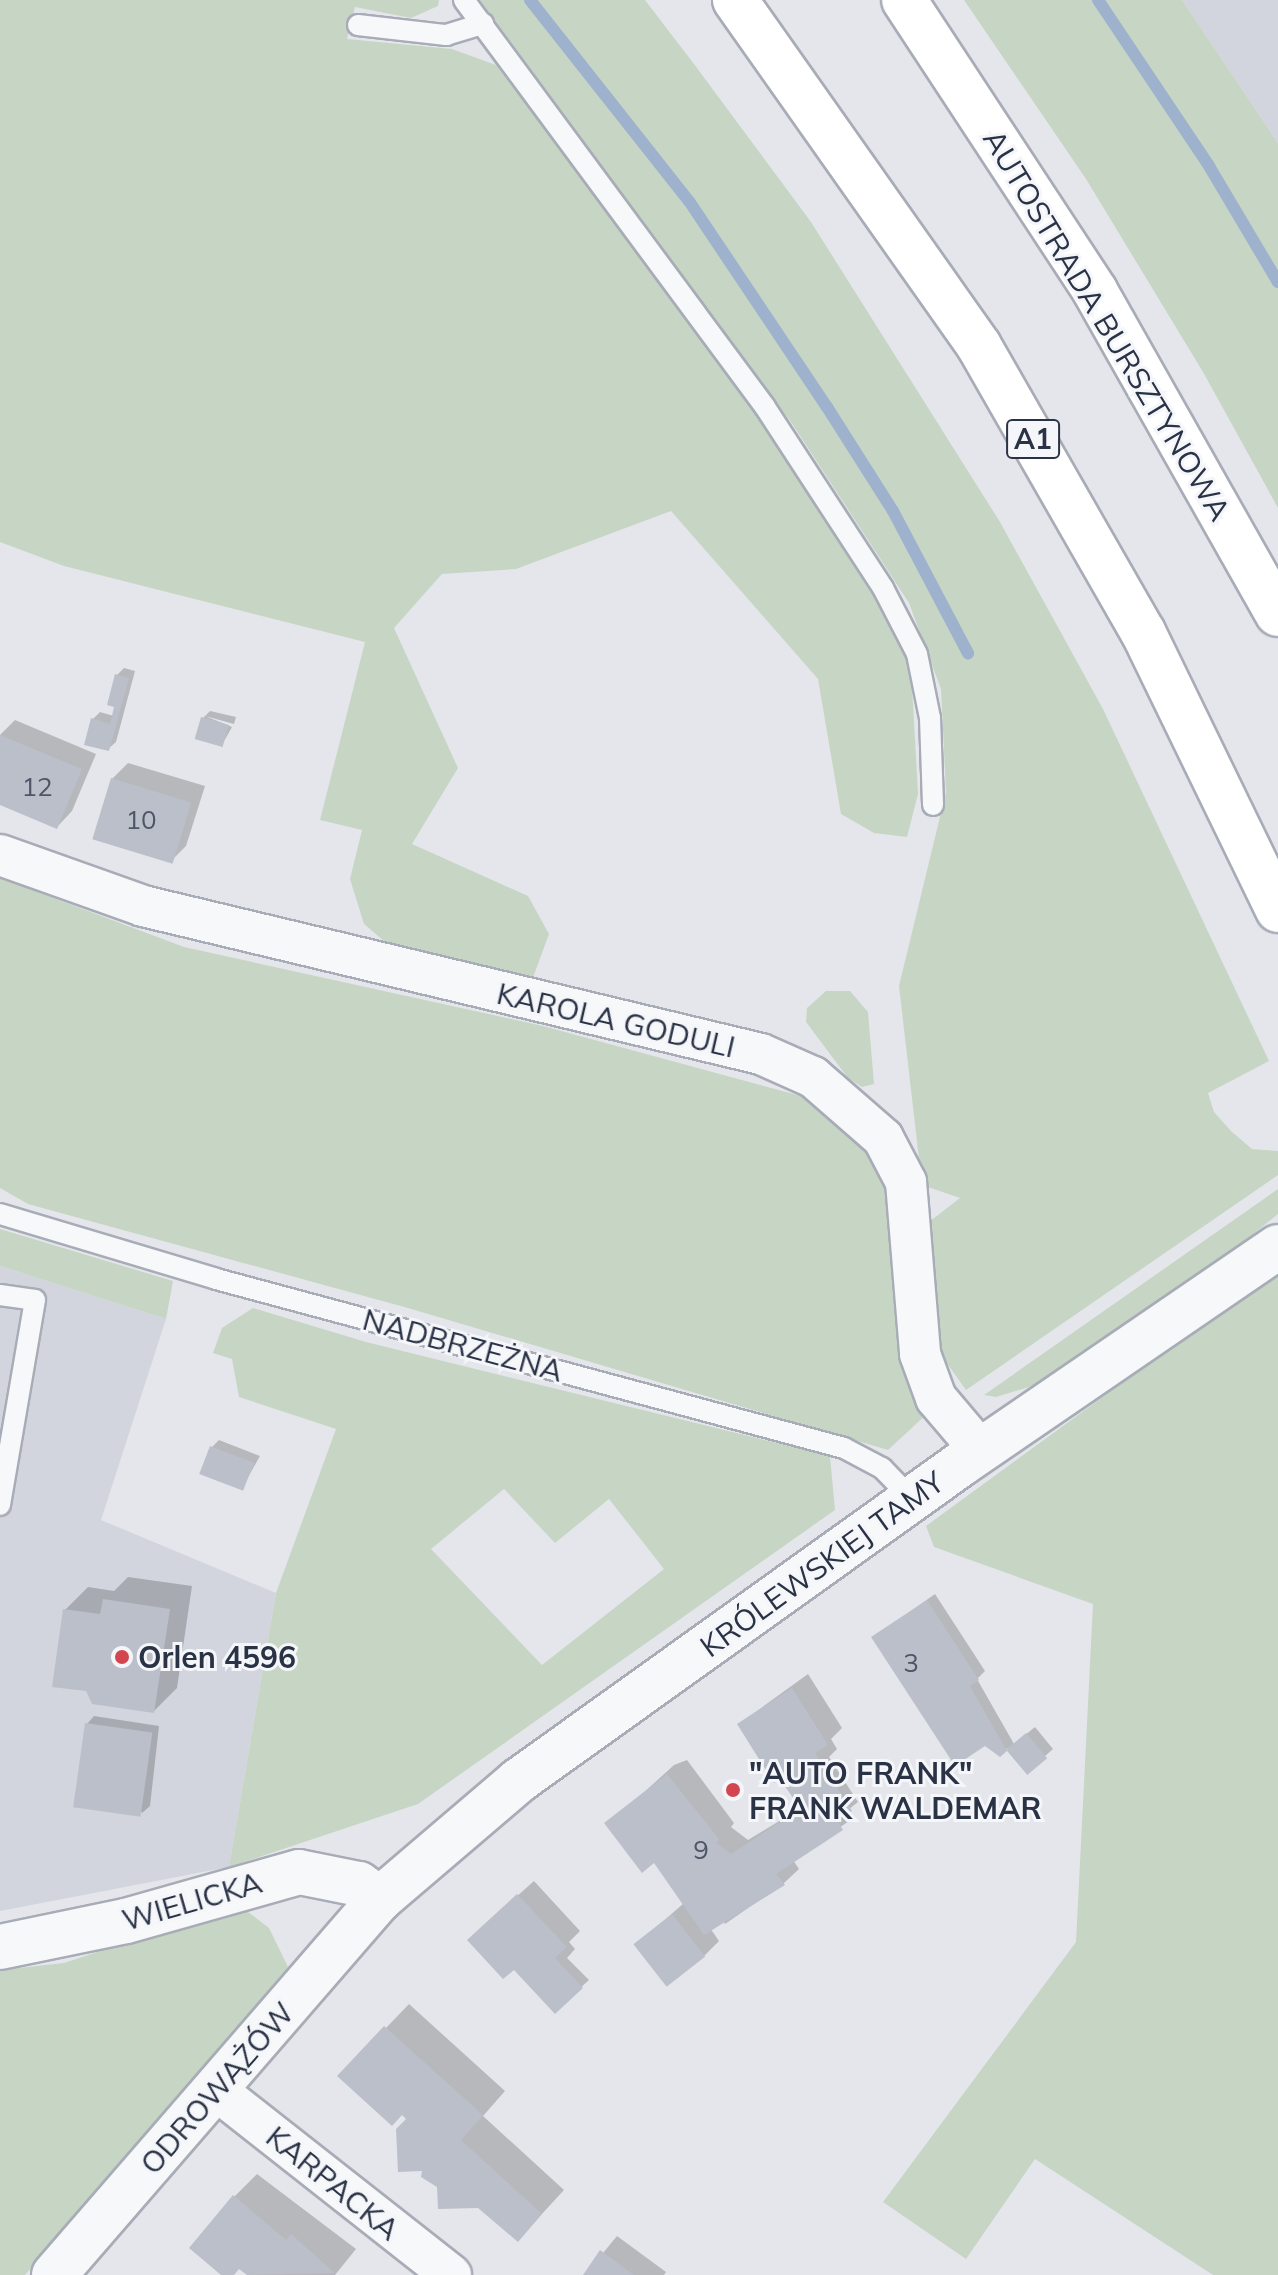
<!DOCTYPE html>
<meta charset="utf-8">
<style>
body{margin:0}
#map{position:relative;width:1278px;height:2275px;overflow:hidden;background:#e4e6ec;font-family:Mulish,sans-serif}
div>[style]{position:absolute}
[style*='--x']{left:calc(var(--x)*1px);top:calc(var(--y)*1px);width:calc(var(--w)*1px);rotate:calc(var(--a)*1deg)}
.built>*{inset:0;background:#d2d5de}
.green>*{inset:0;background:#c7d6c4}
.shadow>*{inset:0;background:#0003}
.stream>*{height:12px;margin:-6px;padding:0 6px;transform-origin:6px;border-radius:6px;background:#9eb1cd}
.building>*{inset:0;background:#bbbfca;transform-origin:0 0}
.roads{filter:drop-shadow(2px 0 #a8acb7) drop-shadow(-2px 0 #a8acb7) drop-shadow(0 2px #a8acb7) drop-shadow(0 -2px #a8acb7)}
.service>*{height:20px;margin:-10px;padding:0 10px;transform-origin:10px;border-radius:10px;background:#f7f8fa}
.minor>*{height:40px;margin:-20px;padding:0 20px;transform-origin:20px;border-radius:20px;background:#f7f8fa}
.tertiary>*{height:44px;margin:-22px;padding:0 22px;transform-origin:22px;border-radius:22px;background:#f7f8fa}
.motorway>*{height:44px;margin:-22px;padding:0 22px;transform-origin:22px;border-radius:22px;background:#fff}
.dots>*{width:22px;height:22px;translate:-50% -50%;box-sizing:border-box;border:4px solid #f4f6f9;border-radius:50%}
span{translate:-50% -50%;white-space:nowrap;text-align:center;line-height:1.15;-webkit-text-stroke:6px #f4f6f9;paint-order:stroke}
.number-label{font-size:26px;color:#4e5566}
.number-label span{-webkit-text-stroke-width:0}
.shield-label span{padding:2px 6px;background:#f4f6f9;border:2px solid;border-radius:6px;-webkit-text-stroke-width:0}
.shield-label{font-size:28px;color:#2a3245;font-weight:700}
.street-label{font-size:30px;color:#2a3245}
.poi-label{font-size:30px;color:#2a3245;font-weight:700}
.left{translate:0 -50%;text-align:left}
</style>
<div id="map">
<div class="built">
<i style="clip-path:polygon(1182px 0,1278px 0,1278px 143px)"></i>
<i style="clip-path:polygon(0 1266px,166px 1319px,101px 1520px,276px 1593px,229px 1867px,0 1911px)"></i>
</div>
<div class="green">
<i style="clip-path:polygon(0 0,439px 0,438px 6px,411px 18px,355px 7px,347px 39px,452px 49px,496px 65px,735px 382px,882px 610px,911px 667px,918px 794px,907px 837px,874px 833px,841px 814px,818px 679px,671px 511px,516px 569px,442px 574px,394px 628px,458px 768px,412px 844px,528px 896px,549px 934px,531px 983px,397px 952px,364px 924px,350px 879px,362px 830px,320px 820px,365px 642px,64px 566px,0 542px)"></i>
<i style="clip-path:polygon(480px 0,645px 0,694px 64px,811px 222px,1000px 522px,1103px 709px,1269px 1061px,1208px 1093px,1214px 1112px,1231px 1131px,1252px 1149px,1278px 1151px,1278px 1175px,966px 1390px,939px 1352px,929px 1222px,960px 1198px,922px 1185px,899px 986px,946px 792px,941px 689px,909px 603px,793px 425px)"></i>
<i style="clip-path:polygon(964px 0,1182px 0,1278px 143px,1278px 508px,1203px 372px,1086px 179px)"></i>
<i style="clip-path:polygon(0 878px,184px 947px,543px 1026px,812px 1099px,864px 1145px,890px 1195px,929px 1412px,888px 1450px,408px 1308px,28px 1204px,0 1188px)"></i>
<i style="clip-path:polygon(826px 991px,850px 991px,868px 1012px,874px 1084px,862px 1087px,848px 1078px,806px 1022px,807px 1008px)"></i>
<i style="clip-path:polygon(1278px 1189px,1278px 1214px,1236px 1248px,1042px 1383px,996px 1397px,984px 1395px)"></i>
<i style="clip-path:polygon(0 1229px,173px 1281px,166px 1319px,0 1266px)"></i>
<i style="clip-path:polygon(1278px 1269px,1278px 2275px,1213px 2275px,1035px 2159px,966px 2259px,883px 2202px,1076px 1942px,1093px 1604px,934px 1547px,926px 1526px)"></i>
<i style="clip-path:polygon(evenodd,253px 1308px,366px 1342px,830px 1456px,835px 1510px,418px 1804px,229px 1867px,276px 1593px,336px 1429px,239px 1397px,232px 1359px,213px 1353px,222px 1328px,253px 1308px,504px 1489px,555px 1543px,609px 1499px,664px 1569px,542px 1665px,431px 1549px,504px 1489px)"></i>
<i style="clip-path:polygon(239px 1905px,269px 1928px,288px 1967px,25px 2275px,0 2275px,0 1970px,64px 1963px)"></i>
</div>
<div class="shadow">
<i style="clip-path:polygon(124px 668px,135px 671px,116px 742px,108px 749px,93px 719px,100px 712px,114px 716px,117px 675px)"></i>
<i style="clip-path:polygon(210px 711px,236px 717px,234px 724px,205px 716px,232px 727px,223px 743px,203px 718px)"></i>
<i style="clip-path:polygon(15px 720px,96px 754px,72px 811px,57px 827px,0 803px,0 735px)"></i>
<i style="clip-path:polygon(128px 763px,205px 786px,186px 846px,171px 861px,112px 779px)"></i>
<i style="clip-path:polygon(219px 1440px,260px 1456px,242px 1488px,212px 1447px)"></i>
<i style="clip-path:polygon(128px 1577px,192px 1586px,177px 1688px,154px 1711px,65px 1610px,88px 1587px,114px 1591px)"></i>
<i style="clip-path:polygon(935px 1594px,985px 1671px,977px 1679px,1014px 1744px,1035px 1727px,1053px 1749px,1027px 1772px,1008px 1748px,1000px 1754px,873px 1638px)"></i>
<i style="clip-path:polygon(808px 1674px,842px 1728px,831px 1739px,837px 1749px,829px 1757px,858px 1802px,844px 1813px,849px 1821px,793px 1860px,799px 1869px,783px 1884px,725px 1924px,721px 1918px,710px 1928px,719px 1941px,704px 1956px,636px 1945px,684px 1903px,641px 1795px,674px 1765px,687px 1760px,734px 1823px,731px 1827px,748px 1840px,801px 1808px,739px 1724px)"></i>
<i style="clip-path:polygon(94px 1716px,159px 1726px,150px 1806px,142px 1813px,87px 1724px)"></i>
<i style="clip-path:polygon(534px 1881px,580px 1931px,569px 1942px,575px 1949px,567px 1958px,589px 1980px,555px 2011px,485px 1925px)"></i>
<i style="clip-path:polygon(409px 2004px,505px 2091px,483px 2116px,564px 2190px,518px 2240px,479px 2206px,439px 2186px,409px 2119px,340px 2076px)"></i>
<i style="clip-path:polygon(257px 2174px,356px 2249px,335px 2275px,250px 2275px,240px 2267px,224px 2275px,234px 2197px)"></i>
<i style="clip-path:polygon(617px 2236px,666px 2272px,664px 2275px,585px 2275px)"></i>
</div>
<div class="stream">
<i style="--x:530;--y:0;--w:256;--a:51.7"></i>
<i style="--x:689;--y:201;--w:248;--a:56.2"></i>
<i style="--x:827;--y:407;--w:123;--a:57.6"></i>
<i style="--x:893;--y:511;--w:161;--a:62.2"></i>
<i style="--x:1098;--y:0;--w:200;--a:56.2"></i>
<i style="--x:1209;--y:166;--w:135;--a:59.3"></i>
</div>
<div class="building">
<i style="clip-path:polygon(115px 674px,129px 678px,109px 751px,84px 745px,91px 718px,110px 724px,114px 707px,107px 705px)"></i>
<i style="left:201px;top:717px;width:29px;height:23px;rotate:16deg"></i>
<i style="clip-path:polygon(0 735px,82px 769px,57px 829px,0 805px)"></i>
<i style="left:111px;top:778px;width:84px;height:64px;rotate:17deg"></i>
<i style="left:210px;top:1446px;width:47px;height:30px;rotate:21deg"></i>
<i style="clip-path:polygon(103px 1599px,170px 1609px,154px 1713px,92px 1704px,86px 1691px,52px 1687px,63px 1609px,100px 1614px)"></i>
<i style="clip-path:polygon(927px 1600px,979px 1680px,970px 1686px,1007px 1751px,1000px 1757px,985px 1746px,955px 1766px,871px 1637px)"></i>
<i style="clip-path:polygon(792px 1688px,828px 1745px,815px 1753px,852px 1811px,837px 1820px,843px 1830px,776px 1874px,785px 1885px,704px 1935px,654px 1863px,642px 1873px,604px 1823px,667px 1774px,719px 1839px,717px 1843px,731px 1854px,800px 1809px,781px 1779px,774px 1783px,737px 1724px)"></i>
<i style="left:85px;top:1723px;width:68px;height:85px;rotate:8deg"></i>
<i style="left:1026px;top:1733px;width:33px;height:26px;rotate:50deg"></i>
<i style="clip-path:polygon(517px 1894px,567px 1947px,555px 1958px,583px 1988px,555px 2014px,514px 1970px,503px 1979px,467px 1940px)"></i>
<i style="left:672px;top:1914px;width:54px;height:49px;rotate:52deg"></i>
<i style="clip-path:polygon(384px 2026px,483px 2115px,461px 2140px,542px 2214px,518px 2242px,478px 2208px,438px 2209px,437px 2187px,421px 2177px,422px 2171px,398px 2172px,396px 2129px,406px 2119px,402px 2115px,392px 2126px,337px 2076px)"></i>
<i style="clip-path:polygon(233px 2195px,286px 2240px,291px 2234px,335px 2273px,247px 2275px,239px 2269px,234px 2275px,221px 2275px,189px 2248px)"></i>
<i style="clip-path:polygon(600px 2250px,634px 2275px,583px 2275px)"></i>
</div>
<div class="roads">
<div class="service">
<i style="--x:464;--y:0;--w:506;--a:53.51"></i>
<i style="--x:765;--y:407;--w:216;--a:56.9"></i>
<i style="--x:883;--y:588;--w:74;--a:62.7"></i>
<i style="--x:917;--y:654;--w:65;--a:78.5"></i>
<i style="--x:930;--y:718;--w:87;--a:88"></i>
<i style="--x:358;--y:25;--w:89;--a:6.5"></i>
<i style="--x:446;--y:35;--w:39;--a:-17"></i>
<i style="--x:0;--y:1214;--w:226;--a:16.7"></i>
<i style="--x:216;--y:1279;--w:650;--a:15.06"></i>
<i style="--x:844;--y:1448;--w:43;--a:27.8"></i>
<i style="--x:882;--y:1468;--w:43;--a:45.9"></i>
<i style="--x:0;--y:1295;--w:35;--a:8"></i>
<i style="--x:35;--y:1300;--w:208;--a:99.7"></i>
</div>
<div class="minor">
<i style="--x:0;--y:855;--w:152;--a:19.6"></i>
<i style="--x:143;--y:906;--w:635;--a:13.47"></i>
<i style="--x:761;--y:1054;--w:57;--a:23.9"></i>
<i style="--x:813;--y:1077;--w:93;--a:41.1"></i>
<i style="--x:883;--y:1138;--w:50;--a:62.4"></i>
<i style="--x:906;--y:1182;--w:173;--a:85.3"></i>
<i style="--x:920;--y:1354;--w:47;--a:70"></i>
<i style="--x:936;--y:1398;--w:70;--a:49.7"></i>
<i style="--x:216;--y:2090;--w:299;--a:38.2"></i>
</div>
<div class="tertiary">
<i style="--x:0;--y:1947;--w:129;--a:-11.7"></i>
<i style="--x:126;--y:1921;--w:180;--a:-15.8"></i>
<i style="--x:299;--y:1872;--w:61;--a:11.3"></i>
<i style="--x:359;--y:1884;--w:26;--a:36"></i>
<i style="--x:54;--y:2275;--w:498;--a:-49.1"></i>
<i style="--x:380;--y:1899;--w:182;--a:-40.5"></i>
<i style="--x:518;--y:1781;--w:545;--a:-35.59"></i>
<i style="--x:961;--y:1464;--w:384;--a:-34.4"></i>
</div>
<div class="motorway">
<i style="--x:735;--y:0;--w:423;--a:54.8"></i>
<i style="--x:979;--y:346;--w:330;--a:60.2"></i>
<i style="--x:1143;--y:632;--w:309;--a:64.1"></i>
<i style="--x:904;--y:0;--w:348;--a:56.7"></i>
<i style="--x:1095;--y:291;--w:371;--a:60.5"></i>
</div>
</div>
<div class="dots">
<i style="left:122px;top:1657px;background:#d4464f"></i>
<i style="left:733px;top:1790px;background:#d4464f"></i>
</div>
<div class="number-label">
<span style="left:37px;top:787px">12</span>
<span style="left:141px;top:820px">10</span>
<span style="left:911px;top:1663px">3</span>
<span style="left:701px;top:1850px">9</span>
</div>
<div class="shield-label">
<span style="left:1033px;top:439px">A1</span>
</div>
<div class="street-label">
<span style="left:1107px;top:325px;rotate:59deg">AUTOSTRADA BURSZTYNOWA</span>
<span style="left:616px;top:1020px;rotate:13deg">KAROLA GODULI</span>
<span style="left:463px;top:1345px;rotate:15deg">NADBRZEŻNA</span>
<span style="left:822px;top:1564px;rotate:-36deg">KRÓLEWSKIEJ TAMY</span>
<span style="left:192px;top:1901px;rotate:-16deg">WIELICKA</span>
<span style="left:217px;top:2088px;rotate:-49deg">ODROWĄŻÓW</span>
<span style="left:333px;top:2183px;rotate:39deg">KARPACKA</span>
</div>
<div class="poi-label">
<span class="left" style="left:138px;top:1657px">Orlen 4596</span>
<span class="left" style="left:749px;top:1790px">"AUTO FRANK"<br>FRANK WALDEMAR</span>
</div>
</div>
